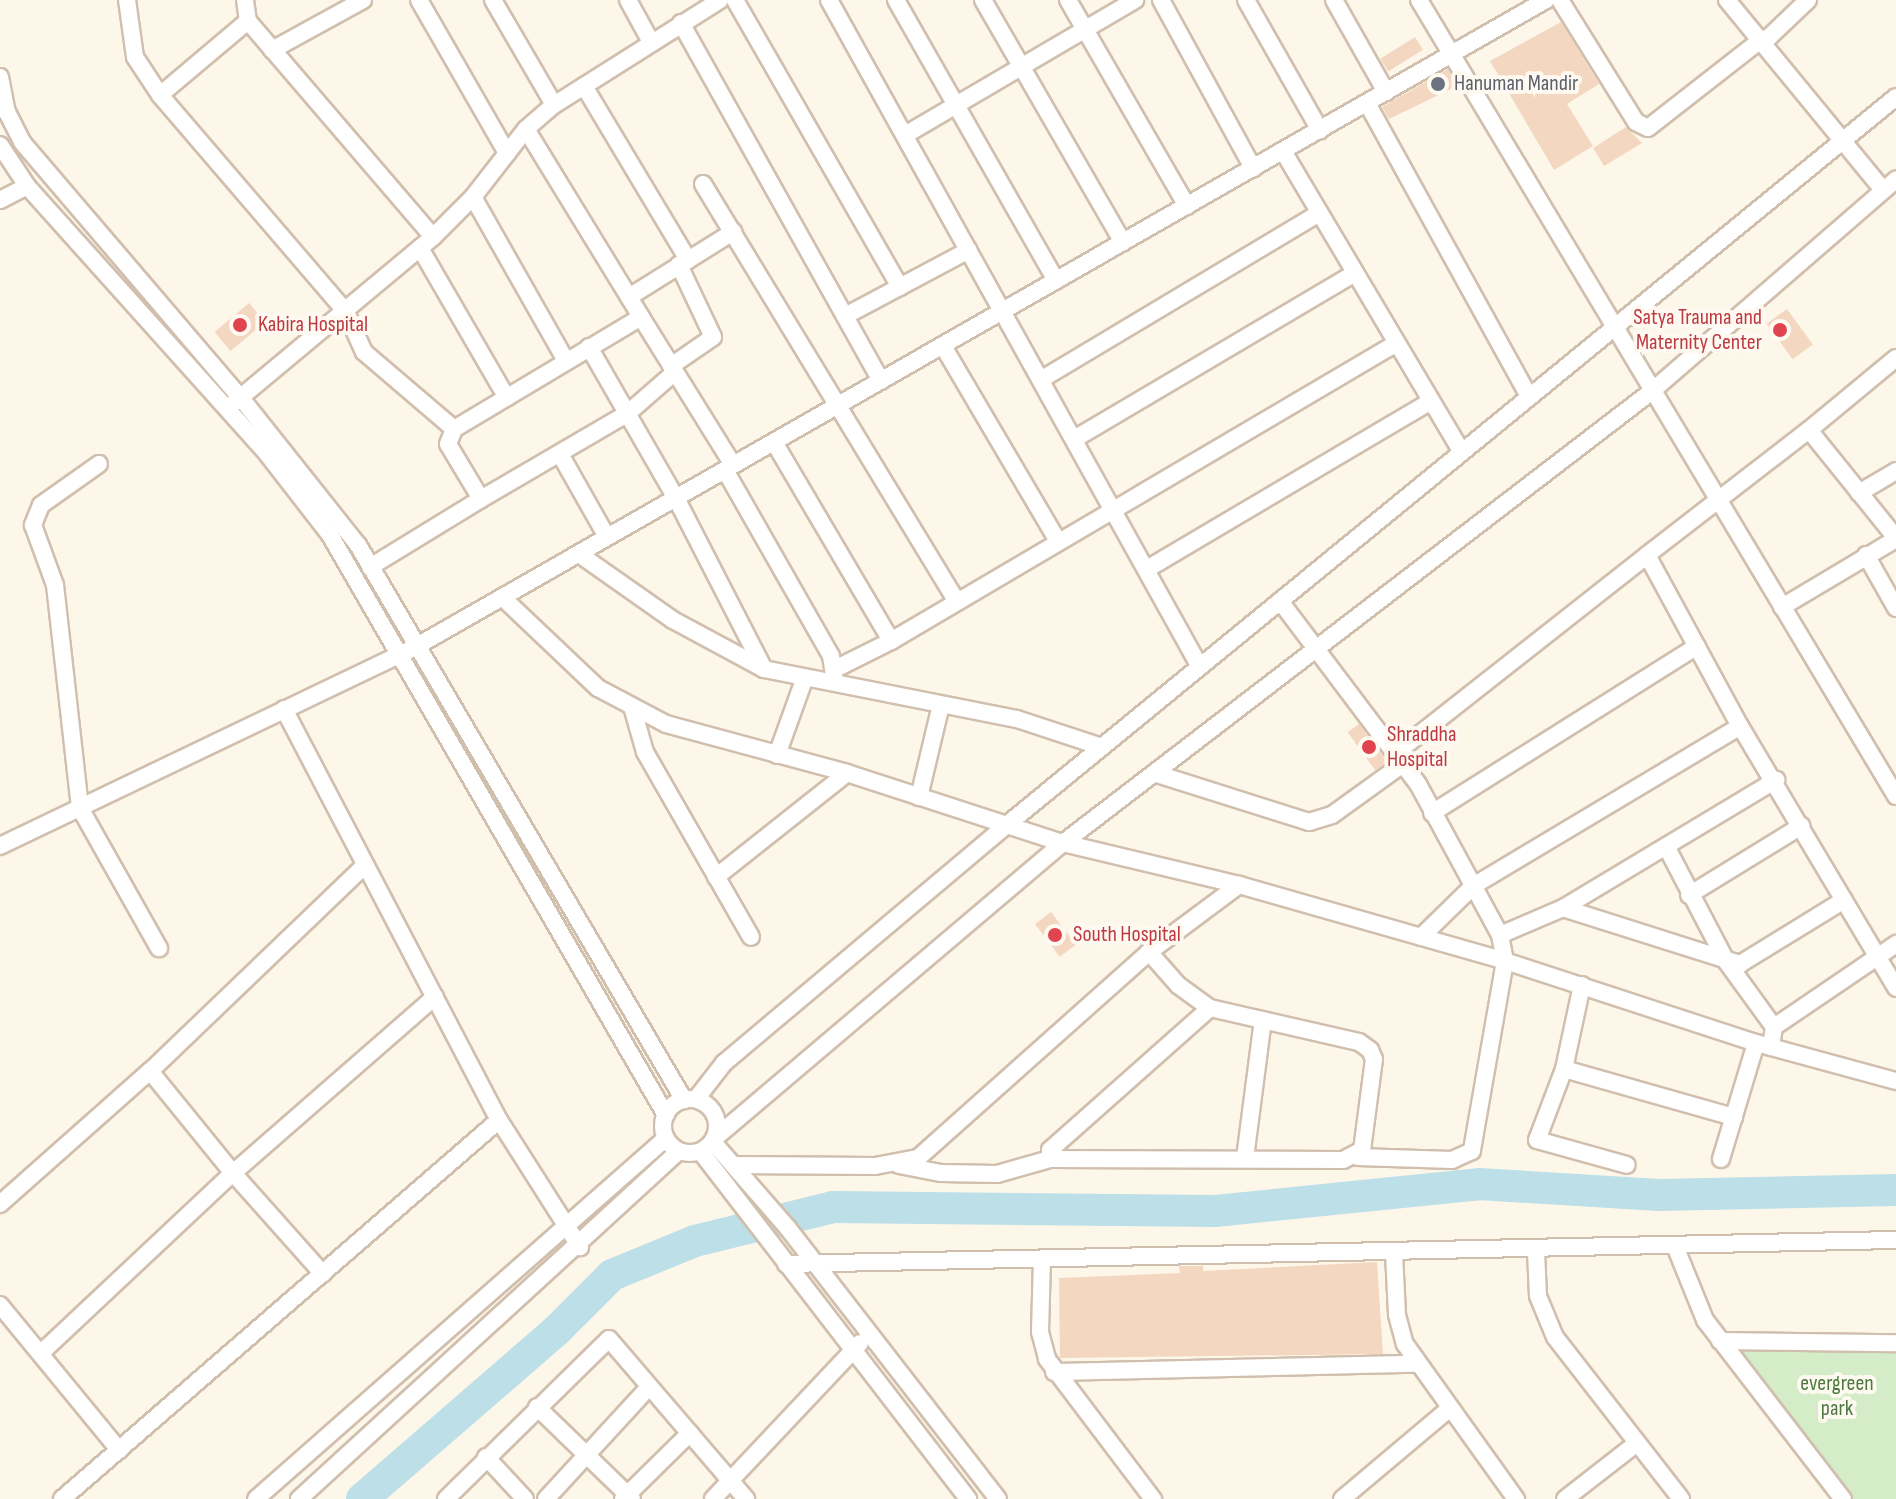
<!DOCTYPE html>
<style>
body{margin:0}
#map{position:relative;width:1896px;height:1499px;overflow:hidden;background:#fdf7ea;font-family:"Sofia Sans Condensed",sans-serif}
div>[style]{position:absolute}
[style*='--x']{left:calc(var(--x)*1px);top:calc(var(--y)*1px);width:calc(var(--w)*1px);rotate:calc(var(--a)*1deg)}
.green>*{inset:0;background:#d4ecc7}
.river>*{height:32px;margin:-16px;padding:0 16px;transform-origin:16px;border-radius:16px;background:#bcdfe8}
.building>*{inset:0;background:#f4d7c0;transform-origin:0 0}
.roads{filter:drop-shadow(2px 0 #d1bfae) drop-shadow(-2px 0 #d1bfae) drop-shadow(0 2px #d1bfae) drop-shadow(0 -2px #d1bfae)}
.minor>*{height:16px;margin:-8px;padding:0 8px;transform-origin:8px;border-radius:8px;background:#fff}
.minor>.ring{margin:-8px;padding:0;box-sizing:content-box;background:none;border:16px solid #fff;border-radius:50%}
.dots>*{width:22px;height:22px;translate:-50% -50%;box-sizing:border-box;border:4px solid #fffaf1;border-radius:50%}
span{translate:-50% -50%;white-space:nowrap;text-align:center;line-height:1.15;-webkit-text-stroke:8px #fffaf1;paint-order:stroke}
.worship-label{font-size:22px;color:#5b616d}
.left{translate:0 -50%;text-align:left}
.health-label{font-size:22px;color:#be3a42}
.right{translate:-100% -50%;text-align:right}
.park-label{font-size:22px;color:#4d7a40}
</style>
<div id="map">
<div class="green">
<i style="clip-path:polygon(1896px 1338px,1896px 1499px,1846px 1499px,1721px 1339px)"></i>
</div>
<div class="river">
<i style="--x:362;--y:1499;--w:257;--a:-40.9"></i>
<i style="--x:556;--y:1331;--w:79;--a:-45"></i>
<i style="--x:612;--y:1275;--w:90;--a:-22.3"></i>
<i style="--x:695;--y:1241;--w:142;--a:-13.8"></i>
<i style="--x:833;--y:1207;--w:382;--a:0.6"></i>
<i style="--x:1215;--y:1211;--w:265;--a:-5.8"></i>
<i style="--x:1479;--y:1184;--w:180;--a:3.5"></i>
<i style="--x:1659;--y:1195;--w:237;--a:-1.2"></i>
</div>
<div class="building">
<i style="clip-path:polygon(1561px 22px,1599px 84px,1567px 104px,1593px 146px,1554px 170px,1490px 61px)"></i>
<i style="left:1415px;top:37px;width:15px;height:41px;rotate:58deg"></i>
<i style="clip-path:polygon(1448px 69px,1457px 86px,1389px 119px,1382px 107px)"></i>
<i style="clip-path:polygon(1626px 127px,1642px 143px,1604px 166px,1593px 148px)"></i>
<i style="left:249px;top:303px;width:25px;height:45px;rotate:50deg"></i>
<i style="left:1787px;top:309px;width:44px;height:25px;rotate:54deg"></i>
<i style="left:1359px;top:724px;width:47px;height:14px;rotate:54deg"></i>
<i style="left:1051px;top:912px;width:41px;height:20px;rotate:53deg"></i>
<i style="clip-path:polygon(1377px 1262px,1383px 1354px,1060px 1358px,1059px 1278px,1180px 1273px,1179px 1266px,1203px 1266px,1203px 1271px)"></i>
</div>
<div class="roads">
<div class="minor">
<i style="--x:127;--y:0;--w:58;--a:82"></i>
<i style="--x:135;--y:57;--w:45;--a:56.7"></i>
<i style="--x:160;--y:95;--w:286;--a:49.4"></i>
<i style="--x:346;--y:312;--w:44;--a:65.8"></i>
<i style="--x:364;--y:352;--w:118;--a:40.5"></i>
<i style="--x:245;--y:0;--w:21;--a:82"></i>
<i style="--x:248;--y:21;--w:284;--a:49.4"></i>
<i style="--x:419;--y:0;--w:177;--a:60.1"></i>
<i style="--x:493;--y:0;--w:121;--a:59.8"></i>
<i style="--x:628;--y:0;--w:48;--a:61.3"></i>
<i style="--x:735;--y:0;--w:331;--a:60.1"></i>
<i style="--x:829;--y:0;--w:763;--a:60.92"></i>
<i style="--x:896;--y:0;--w:323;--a:60.3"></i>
<i style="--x:983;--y:0;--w:280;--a:60"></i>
<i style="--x:1068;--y:0;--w:238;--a:60"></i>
<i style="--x:1161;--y:0;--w:192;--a:61.3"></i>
<i style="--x:1246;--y:0;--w:150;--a:60.4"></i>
<i style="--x:1334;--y:0;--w:106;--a:60.5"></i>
<i style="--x:1419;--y:0;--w:928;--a:59.07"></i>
<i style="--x:1560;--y:0;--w:144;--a:58.1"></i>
<i style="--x:1636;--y:122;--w:13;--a:27"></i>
<i style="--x:1648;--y:128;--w:145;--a:-38"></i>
<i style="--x:1727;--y:0;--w:246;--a:50.6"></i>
<i style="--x:681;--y:23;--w:410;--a:60.8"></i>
<i style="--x:1764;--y:42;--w:61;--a:-43.7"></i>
<i style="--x:272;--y:50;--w:104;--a:-28.8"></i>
<i style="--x:0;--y:77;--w:36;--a:79"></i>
<i style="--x:7;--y:112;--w:34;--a:63"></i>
<i style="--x:22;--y:142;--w:337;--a:49.5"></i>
<i style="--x:241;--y:398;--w:188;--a:51.5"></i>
<i style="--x:358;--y:545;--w:644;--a:59.57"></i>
<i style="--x:584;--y:86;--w:203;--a:59.1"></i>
<i style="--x:160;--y:95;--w:115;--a:-40.1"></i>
<i style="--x:1367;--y:103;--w:336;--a:61.1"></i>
<i style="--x:526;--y:129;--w:220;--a:58.5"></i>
<i style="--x:905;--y:135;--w:267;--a:-30.4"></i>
<i style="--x:0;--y:145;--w:49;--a:56.6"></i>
<i style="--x:27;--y:186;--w:361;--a:48.1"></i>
<i style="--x:268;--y:455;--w:101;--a:52.2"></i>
<i style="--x:330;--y:535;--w:670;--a:59.92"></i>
<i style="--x:1283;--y:151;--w:350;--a:59.3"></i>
<i style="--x:703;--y:184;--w:488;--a:58.7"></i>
<i style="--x:473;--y:197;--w:189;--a:60.4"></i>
<i style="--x:0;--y:200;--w:30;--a:-27"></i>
<i style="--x:420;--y:248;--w:173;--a:59.9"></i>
<i style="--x:629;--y:297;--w:123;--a:-32"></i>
<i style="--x:845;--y:316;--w:140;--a:-28"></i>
<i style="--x:943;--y:346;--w:226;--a:59.5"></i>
<i style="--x:589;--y:347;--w:174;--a:60.1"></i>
<i style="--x:676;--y:498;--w:192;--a:62.8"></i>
<i style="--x:671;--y:366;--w:51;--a:-34.6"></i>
<i style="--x:713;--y:337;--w:80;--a:-115.3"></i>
<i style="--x:1042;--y:379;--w:323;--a:-30.9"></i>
<i style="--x:235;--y:402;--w:258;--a:-39.8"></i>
<i style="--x:433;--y:237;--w:57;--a:-45"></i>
<i style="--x:473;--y:197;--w:86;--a:-52.1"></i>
<i style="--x:526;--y:129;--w:37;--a:-41"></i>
<i style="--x:554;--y:105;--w:196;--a:-32.3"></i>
<i style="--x:1809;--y:430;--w:113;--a:-39.6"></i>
<i style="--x:1076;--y:438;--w:324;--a:-30.6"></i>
<i style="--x:774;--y:442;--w:231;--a:59.5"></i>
<i style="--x:560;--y:454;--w:95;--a:60.5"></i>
<i style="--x:99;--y:464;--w:71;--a:144.7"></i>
<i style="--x:41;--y:505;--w:22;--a:112"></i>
<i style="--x:33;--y:525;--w:64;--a:69.9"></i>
<i style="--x:55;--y:585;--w:224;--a:83.6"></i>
<i style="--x:80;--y:808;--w:161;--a:60.6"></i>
<i style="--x:725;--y:470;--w:214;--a:60.3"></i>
<i style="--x:831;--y:656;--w:24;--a:81"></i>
<i style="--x:1859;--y:493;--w:43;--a:-30.7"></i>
<i style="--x:481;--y:499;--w:170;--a:-30.3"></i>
<i style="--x:628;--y:413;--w:62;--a:-41.1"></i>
<i style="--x:579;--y:554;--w:115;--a:35.1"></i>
<i style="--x:673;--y:620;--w:103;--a:28.3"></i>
<i style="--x:764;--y:669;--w:258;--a:11.2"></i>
<i style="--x:1017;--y:719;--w:89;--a:18.2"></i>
<i style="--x:1647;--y:555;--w:205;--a:-37.7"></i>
<i style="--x:1809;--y:430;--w:139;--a:51.1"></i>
<i style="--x:1866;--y:555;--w:61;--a:60.5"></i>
<i style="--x:370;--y:567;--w:130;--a:-31.5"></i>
<i style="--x:481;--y:499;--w:64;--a:-121"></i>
<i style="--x:448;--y:444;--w:16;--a:-68"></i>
<i style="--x:454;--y:429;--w:218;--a:-30.9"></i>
<i style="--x:641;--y:317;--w:174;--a:58.1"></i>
<i style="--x:1147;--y:569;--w:330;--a:-30.6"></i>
<i style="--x:502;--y:597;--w:132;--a:43.5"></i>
<i style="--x:598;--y:688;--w:77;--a:27.9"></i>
<i style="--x:666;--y:724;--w:188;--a:15.1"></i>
<i style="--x:847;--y:773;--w:227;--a:18"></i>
<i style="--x:1063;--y:843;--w:181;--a:13.4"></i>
<i style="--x:1239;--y:885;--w:277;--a:15.9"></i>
<i style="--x:1505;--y:961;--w:264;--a:18.1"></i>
<i style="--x:1756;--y:1043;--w:145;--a:15.2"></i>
<i style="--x:1280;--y:601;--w:229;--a:53"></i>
<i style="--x:1418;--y:784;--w:172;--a:61.5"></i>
<i style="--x:1500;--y:935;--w:26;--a:79"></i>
<i style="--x:1505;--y:961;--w:193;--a:99.9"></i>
<i style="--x:1472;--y:1151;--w:22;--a:156"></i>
<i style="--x:1452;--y:1160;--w:94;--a:-178.2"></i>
<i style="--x:1782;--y:607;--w:133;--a:-30.8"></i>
<i style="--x:835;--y:669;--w:63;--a:-26.6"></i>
<i style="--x:891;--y:641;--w:587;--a:-30.5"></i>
<i style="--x:284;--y:709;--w:464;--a:62.4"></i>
<i style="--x:633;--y:710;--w:44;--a:74.1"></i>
<i style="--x:645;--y:752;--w:213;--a:60.2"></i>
<i style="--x:1397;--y:752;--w:318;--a:-38.2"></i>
<i style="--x:1647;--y:555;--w:195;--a:61.5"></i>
<i style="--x:1740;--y:726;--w:305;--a:59.2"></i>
<i style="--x:777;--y:755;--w:80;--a:-70.2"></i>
<i style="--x:1154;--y:773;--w:163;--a:17.5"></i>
<i style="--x:1309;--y:822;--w:24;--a:-17"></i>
<i style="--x:1332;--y:815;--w:89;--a:-35.8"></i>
<i style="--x:919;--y:797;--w:95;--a:-76.6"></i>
<i style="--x:1432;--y:813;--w:313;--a:-32.2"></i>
<i style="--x:0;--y:846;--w:462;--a:-25.6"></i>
<i style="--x:417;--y:646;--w:1301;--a:-29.78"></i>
<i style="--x:1667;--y:848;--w:127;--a:62.4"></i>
<i style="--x:1726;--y:961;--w:82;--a:54"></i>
<i style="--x:1774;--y:1027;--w:20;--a:99"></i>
<i style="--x:362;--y:868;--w:294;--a:136.2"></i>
<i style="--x:150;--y:1071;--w:132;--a:50.9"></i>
<i style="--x:233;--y:1173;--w:268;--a:-41.1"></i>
<i style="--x:716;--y:877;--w:167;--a:-38.4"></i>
<i style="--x:1689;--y:895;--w:132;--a:-31.6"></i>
<i style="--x:1563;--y:908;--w:186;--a:17.6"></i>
<i style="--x:1740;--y:964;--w:122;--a:-31.6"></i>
<i style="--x:1500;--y:935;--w:69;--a:-23.2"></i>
<i style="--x:1563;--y:908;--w:249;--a:-31"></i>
<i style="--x:1421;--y:937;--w:73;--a:-44.4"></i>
<i style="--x:1473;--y:886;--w:311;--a:-30.9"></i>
<i style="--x:1149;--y:952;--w:44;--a:48.7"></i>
<i style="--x:1178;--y:985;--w:39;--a:36"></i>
<i style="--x:1210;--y:1008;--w:153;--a:12.9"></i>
<i style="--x:1359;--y:1042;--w:14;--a:36"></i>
<i style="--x:1370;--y:1050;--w:10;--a:66"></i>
<i style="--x:1374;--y:1059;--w:92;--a:97.5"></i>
<i style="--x:1362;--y:1150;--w:21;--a:152"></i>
<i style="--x:1343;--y:1160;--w:293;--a:-179.8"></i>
<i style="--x:1050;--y:1159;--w:9;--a:-90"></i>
<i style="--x:1050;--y:1150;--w:214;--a:-41.6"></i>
<i style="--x:1582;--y:985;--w:86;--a:102.1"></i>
<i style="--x:1564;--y:1069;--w:76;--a:110.8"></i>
<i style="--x:1537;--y:1140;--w:93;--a:15.5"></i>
<i style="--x:1774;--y:1027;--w:148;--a:-34.2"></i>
<i style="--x:1564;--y:1069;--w:177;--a:15.8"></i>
<i class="ring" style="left:663px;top:1099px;width:38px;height:38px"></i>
<i style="--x:696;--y:1099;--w:46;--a:-52.1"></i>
<i style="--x:724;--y:1063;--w:373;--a:-40.1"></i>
<i style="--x:1009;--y:823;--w:1146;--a:-39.3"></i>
<i style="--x:715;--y:1138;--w:456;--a:-40.3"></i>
<i style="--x:1063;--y:843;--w:742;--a:-37.5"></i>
<i style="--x:1652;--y:391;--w:323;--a:-40.9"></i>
<i style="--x:713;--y:1142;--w:113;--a:49"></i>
<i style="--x:787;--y:1227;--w:344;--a:52.2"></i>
<i style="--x:701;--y:1152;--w:438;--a:52.4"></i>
<i style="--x:1245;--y:1158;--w:139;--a:-82.6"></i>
<i style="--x:1721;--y:1159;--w:121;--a:-73.2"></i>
<i style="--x:733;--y:1165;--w:142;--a:0.4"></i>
<i style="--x:875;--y:1166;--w:44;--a:-10.5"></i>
<i style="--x:918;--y:1158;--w:310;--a:-41.7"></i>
<i style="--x:1149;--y:952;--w:112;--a:-36.7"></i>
<i style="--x:899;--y:1165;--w:43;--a:10.8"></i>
<i style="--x:941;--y:1173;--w:56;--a:1"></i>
<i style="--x:997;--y:1174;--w:55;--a:-15.8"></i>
<i style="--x:0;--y:1204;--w:200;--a:-41.6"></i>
<i style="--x:1675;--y:1246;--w:80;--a:67.9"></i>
<i style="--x:1705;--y:1320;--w:226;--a:52.4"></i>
<i style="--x:1536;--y:1251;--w:45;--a:87.5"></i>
<i style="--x:1538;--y:1296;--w:44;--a:67.5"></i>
<i style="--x:1555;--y:1337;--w:205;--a:52.1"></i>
<i style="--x:1394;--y:1253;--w:62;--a:87.2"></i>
<i style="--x:1397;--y:1315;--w:30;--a:75"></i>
<i style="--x:1405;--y:1344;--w:191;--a:54.4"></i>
<i style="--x:1042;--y:1260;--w:72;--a:91.6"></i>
<i style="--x:1040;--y:1332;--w:28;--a:75"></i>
<i style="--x:1047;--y:1359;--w:176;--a:52.9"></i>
<i style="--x:786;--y:1264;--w:1110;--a:-1.24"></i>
<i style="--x:0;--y:1305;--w:188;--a:50.6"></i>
<i style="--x:1720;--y:1341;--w:176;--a:0.7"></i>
<i style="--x:41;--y:1353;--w:263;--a:-43.2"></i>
<i style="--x:233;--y:1173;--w:135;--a:48.3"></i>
<i style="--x:1054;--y:1372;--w:363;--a:-1.3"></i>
<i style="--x:537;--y:1407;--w:132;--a:44.1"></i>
<i style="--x:486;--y:1457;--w:57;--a:47.1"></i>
<i style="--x:62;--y:1499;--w:578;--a:-40.93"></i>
<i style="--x:499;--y:1120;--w:151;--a:57.5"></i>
<i style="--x:256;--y:1499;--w:546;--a:-41.36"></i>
<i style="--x:299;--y:1499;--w:515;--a:-42.48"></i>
<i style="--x:446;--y:1499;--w:228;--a:-44.5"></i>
<i style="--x:609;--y:1339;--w:211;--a:49.4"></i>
<i style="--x:546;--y:1499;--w:152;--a:-47.4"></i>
<i style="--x:623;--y:1499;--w:94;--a:-44.6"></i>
<i style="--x:713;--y:1499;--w:214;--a:-46.7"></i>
<i style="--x:1342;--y:1499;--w:140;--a:-40.1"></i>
<i style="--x:1565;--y:1499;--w:91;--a:-37.9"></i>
</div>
</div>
<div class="dots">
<i style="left:1438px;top:84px;background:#6b7280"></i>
<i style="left:240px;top:325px;background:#e0444e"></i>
<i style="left:1780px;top:330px;background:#e0444e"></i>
<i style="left:1369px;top:747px;background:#e0444e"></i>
<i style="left:1055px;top:935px;background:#e0444e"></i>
</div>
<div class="worship-label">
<span class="left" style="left:1454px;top:84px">Hanuman Mandir</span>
</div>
<div class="health-label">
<span class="right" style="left:1762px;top:330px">Satya Trauma and<br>Maternity Center</span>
<span class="left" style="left:258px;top:325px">Kabira Hospital</span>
<span class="left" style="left:1387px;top:747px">Shraddha<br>Hospital</span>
<span class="left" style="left:1073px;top:935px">South Hospital</span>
</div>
<div class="park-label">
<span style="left:1837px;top:1396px">evergreen<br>park</span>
</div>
</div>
